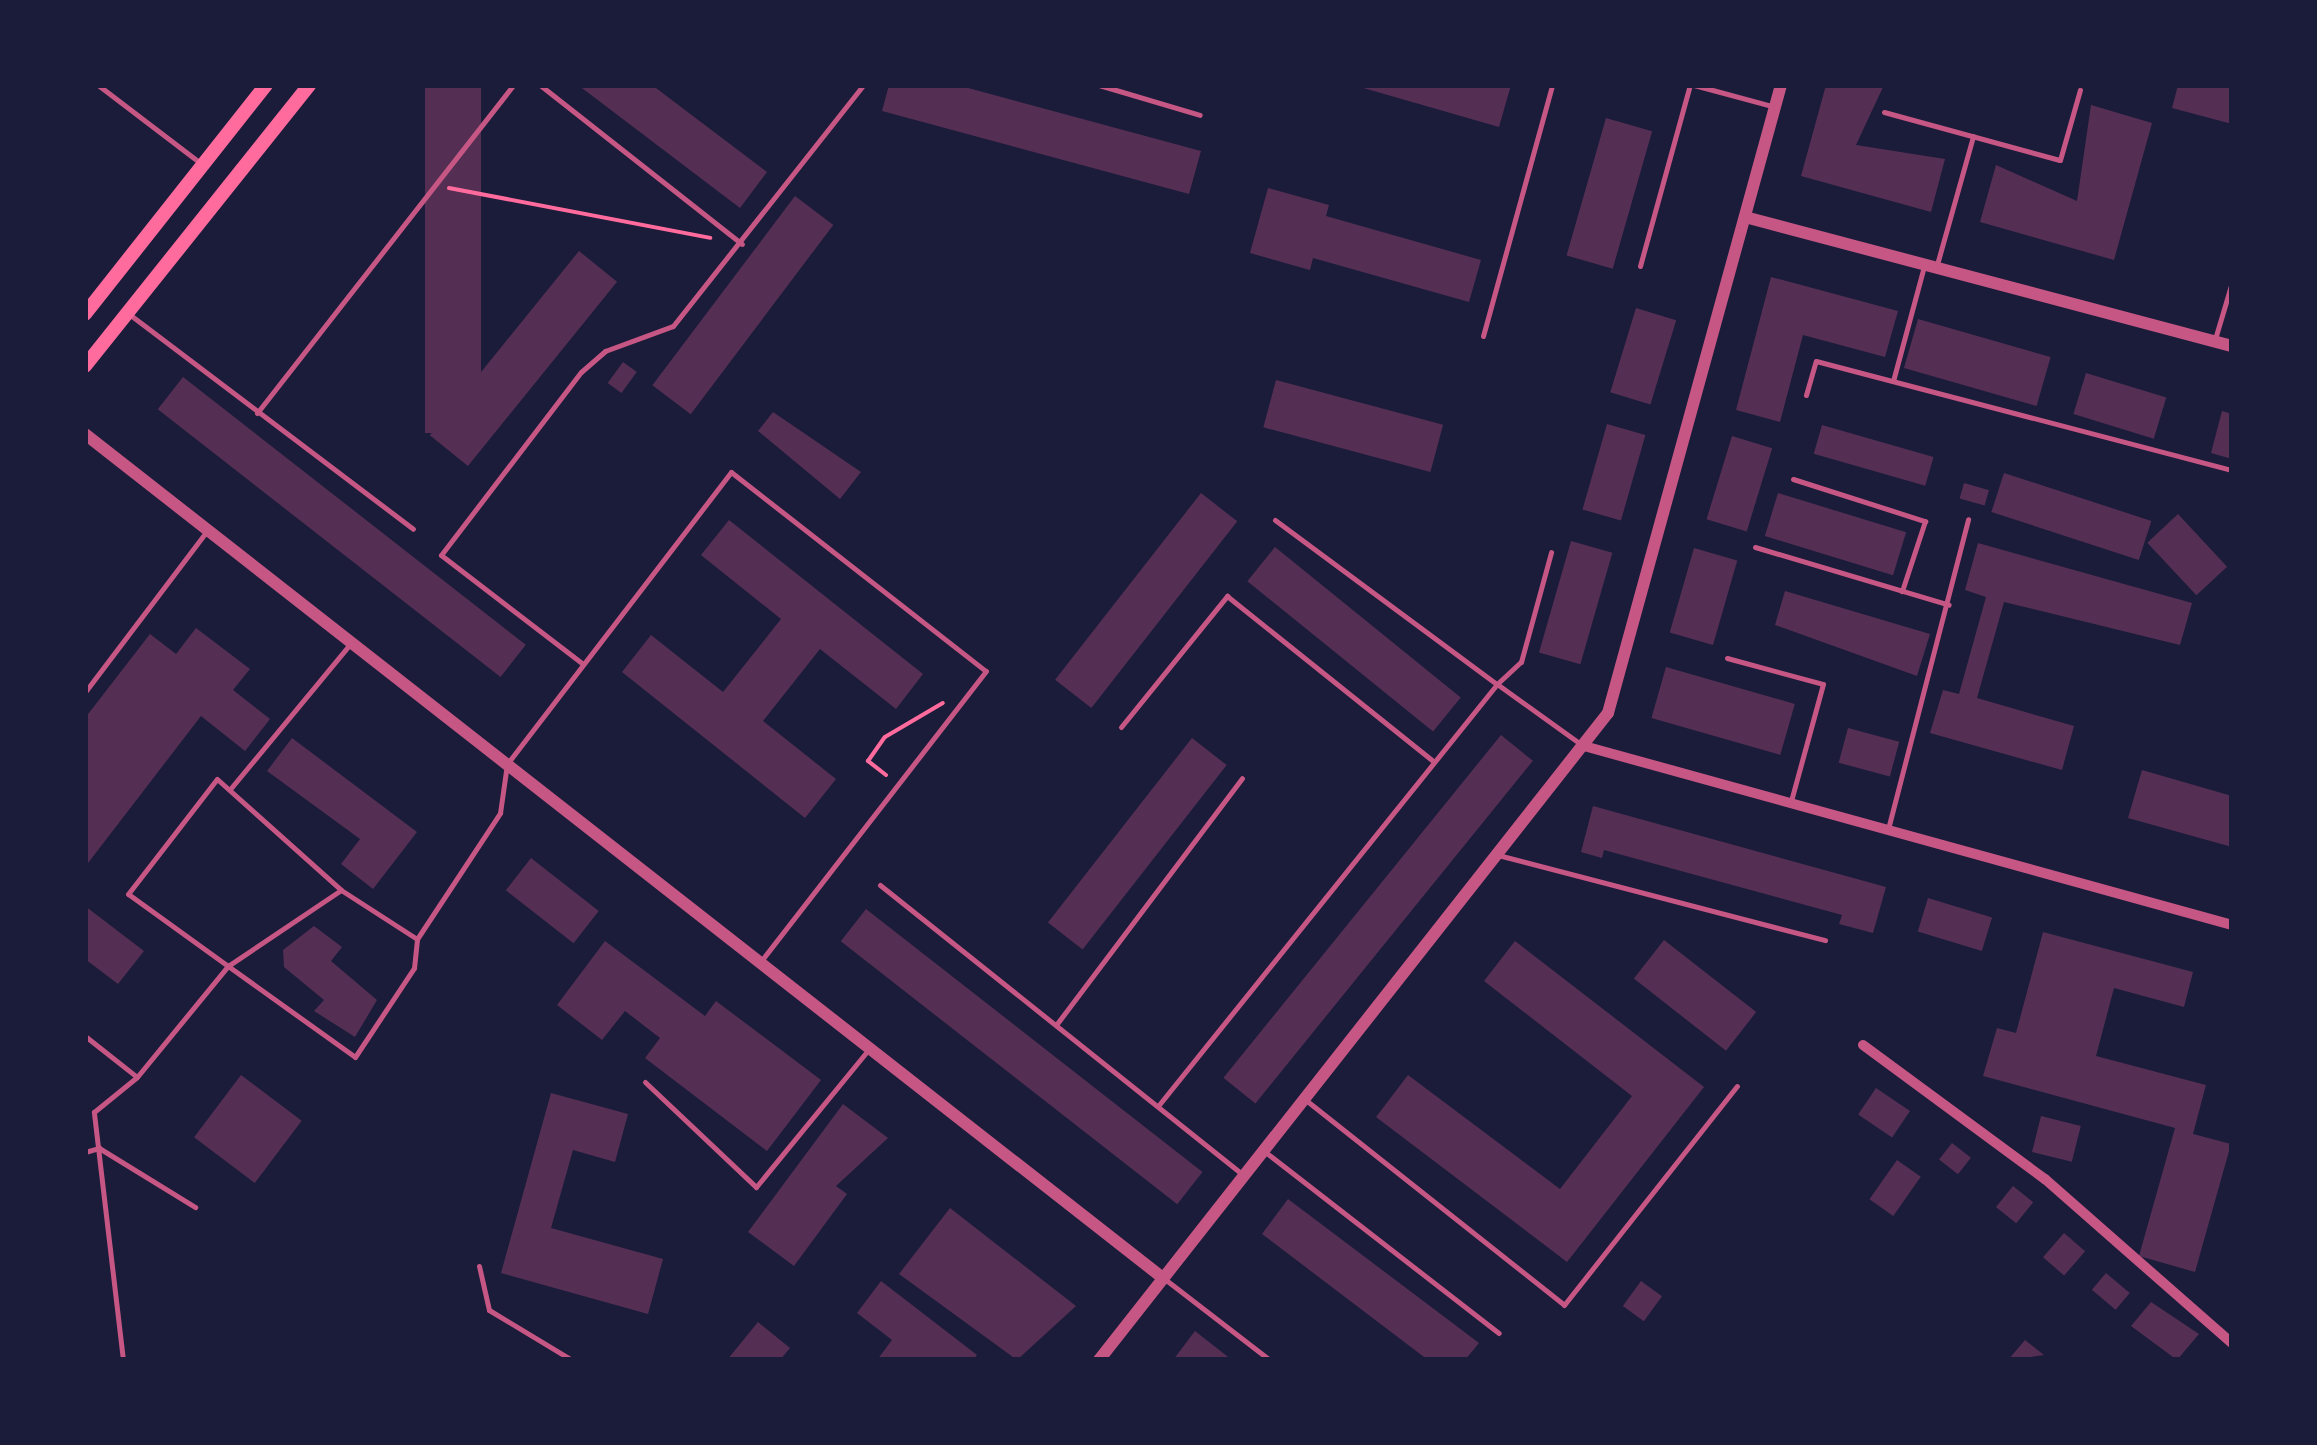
<!DOCTYPE html>
<style>
body{margin:0}
#map{position:relative;width:2317px;height:1445px;overflow:hidden;background:#1b1b3a;font-family:"Times New Roman",serif}
div>[style]{position:absolute}
[style*='--x']{left:calc(var(--x)*1px);top:calc(var(--y)*1px);width:calc(var(--w)*1px);rotate:calc(var(--a)*1deg)}
.building>*{inset:0;background:#542f53;transform-origin:0 0}
.path>*{height:4px;margin:-2px;padding:0 2px;transform-origin:2px;border-radius:2px;background:#ff6b9d}
.service>*{height:5px;margin:-2.5px;padding:0 2.5px;transform-origin:2.5px;border-radius:2.5px;background:#c65784}
.minor>*{height:10px;margin:-5px;padding:0 5px;transform-origin:5px;border-radius:5px;background:#c65784}
.tertiary>*{height:12px;margin:-6px;padding:0 6px;transform-origin:6px;border-radius:6px;background:#c65784}
.secondary>*{height:14px;margin:-7px;padding:0 7px;transform-origin:7px;border-radius:7px;background:#ff6b9d}
span{translate:-50% -50%;white-space:nowrap;text-align:center;line-height:1.15;-webkit-text-stroke:10px #1b1b3a;paint-order:stroke}
.frame{position:absolute;inset:0;border:88px solid #1b1b3a;pointer-events:none}
</style>
<div id="map">
<div class="building">
<i style="left:425px;top:85px;width:56px;height:348px"></i>
<i style="clip-path:polygon(578px 85px,652px 85px,767px 172px,740px 208px)"></i>
<i style="clip-path:polygon(889px 85px,957px 85px,1201px 151px,1189px 194px,882px 111px)"></i>
<i style="clip-path:polygon(1353px 85px,1511px 85px,1499px 127px)"></i>
<i style="clip-path:polygon(1826px 85px,1884px 85px,1856px 145px,1945px 159px,1931px 212px,1801px 176px)"></i>
<i style="clip-path:polygon(2178px 85px,2232px 85px,2232px 124px,2172px 108px)"></i>
<i style="clip-path:polygon(2091px 105px,2152px 123px,2114px 260px,1980px 222px,1996px 165px,2077px 201px)"></i>
<i style="left:1606px;top:118px;width:48px;height:143px;rotate:16deg"></i>
<i style="clip-path:polygon(1268px 188px,1329px 205px,1326px 216px,1481px 260px,1469px 302px,1313px 258px,1310px 270px,1250px 253px)"></i>
<i style="left:795px;top:196px;width:48px;height:237px;rotate:37deg"></i>
<i style="left:579px;top:251px;width:49px;height:237px;rotate:39deg"></i>
<i style="clip-path:polygon(1771px 277px,1898px 311px,1885px 357px,1803px 335px,1780px 422px,1736px 410px)"></i>
<i style="left:1636px;top:308px;width:42px;height:88px;rotate:17deg"></i>
<i style="left:1918px;top:319px;width:138px;height:51px;rotate:16deg"></i>
<i style="left:623px;top:362px;width:17px;height:26px;rotate:36deg"></i>
<i style="left:2086px;top:373px;width:84px;height:43px;rotate:17deg"></i>
<i style="left:183px;top:377px;width:435px;height:41px;rotate:38deg"></i>
<i style="left:1276px;top:380px;width:173px;height:49px;rotate:15deg"></i>
<i style="clip-path:polygon(2222px 411px,2232px 414px,2232px 459px,2211px 453px)"></i>
<i style="clip-path:polygon(773px 412px,861px 472px,840px 499px,758px 431px)"></i>
<i style="left:1607px;top:424px;width:40px;height:89px;rotate:16deg"></i>
<i style="left:1822px;top:425px;width:116px;height:30px;rotate:16deg"></i>
<i style="left:1732px;top:436px;width:42px;height:87px;rotate:17deg"></i>
<i style="left:2004px;top:473px;width:155px;height:41px;rotate:18deg"></i>
<i style="left:1964px;top:483px;width:26px;height:16px;rotate:16deg"></i>
<i style="left:1201px;top:493px;width:46px;height:237px;rotate:38deg"></i>
<i style="left:1778px;top:493px;width:134px;height:45px;rotate:17deg"></i>
<i style="left:2178px;top:514px;width:72px;height:42px;rotate:47deg"></i>
<i style="clip-path:polygon(729px 520px,923px 674px,896px 709px,820px 649px,763px 721px,836px 779px,805px 818px,622px 672px,651px 635px,723px 692px,781px 619px,701px 555px)"></i>
<i style="left:1571px;top:541px;width:43px;height:116px;rotate:16deg"></i>
<i style="clip-path:polygon(1978px 543px,2192px 603px,2180px 645px,2004px 602px,1977px 698px,2074px 726px,2062px 770px,1930px 733px,1943px 690px,1959px 694px,1986px 597px,1965px 590px)"></i>
<i style="left:1275px;top:547px;width:239px;height:44px;rotate:39deg"></i>
<i style="left:1694px;top:548px;width:45px;height:88px;rotate:16deg"></i>
<i style="clip-path:polygon(1785px 591px,1930px 634px,1917px 676px,1775px 625px)"></i>
<i style="clip-path:polygon(196px 628px,250px 669px,233px 690px,270px 719px,245px 751px,201px 716px,85px 867px,85px 718px,150px 634px,176px 654px)"></i>
<i style="left:1666px;top:667px;width:134px;height:53px;rotate:16deg"></i>
<i style="left:1848px;top:728px;width:53px;height:36px;rotate:15deg"></i>
<i style="left:1501px;top:735px;width:41px;height:441px;rotate:39deg"></i>
<i style="clip-path:polygon(292px 738px,417px 832px,373px 889px,341px 864px,360px 839px,267px 771px)"></i>
<i style="left:1192px;top:738px;width:44px;height:234px;rotate:38deg"></i>
<i style="clip-path:polygon(2142px 770px,2232px 796px,2232px 847px,2128px 818px)"></i>
<i style="clip-path:polygon(1593px 806px,1886px 887px,1873px 933px,1839px 924px,1842px 915px,1604px 850px,1602px 858px,1581px 852px)"></i>
<i style="left:531px;top:858px;width:86px;height:41px;rotate:38deg"></i>
<i style="left:1928px;top:898px;width:67px;height:35px;rotate:17deg"></i>
<i style="clip-path:polygon(85px 906px,144px 951px,118px 984px,85px 959px)"></i>
<i style="left:866px;top:909px;width:427px;height:41px;rotate:38deg"></i>
<i style="clip-path:polygon(314px 926px,342px 947px,331px 961px,377px 1000px,355px 1037px,314px 1011px,324px 1000px,284px 967px,283px 950px)"></i>
<i style="clip-path:polygon(2043px 932px,2193px 972px,2184px 1007px,2114px 988px,2096px 1056px,2206px 1085px,2193px 1134px,2231px 1144px,2195px 1272px,2139px 1256px,2175px 1128px,1983px 1076px,1997px 1028px,2016px 1033px)"></i>
<i style="left:1664px;top:940px;width:117px;height:49px;rotate:38deg"></i>
<i style="clip-path:polygon(605px 941px,705px 1016px,716px 1001px,821px 1080px,767px 1151px,645px 1058px,660px 1038px,625px 1011px,602px 1040px,557px 1005px)"></i>
<i style="clip-path:polygon(1515px 941px,1704px 1087px,1567px 1262px,1376px 1117px,1408px 1075px,1560px 1189px,1632px 1096px,1484px 981px)"></i>
<i style="left:241px;top:1075px;width:76px;height:78px;rotate:37deg"></i>
<i style="left:1876px;top:1088px;width:41px;height:32px;rotate:34deg"></i>
<i style="clip-path:polygon(551px 1093px,628px 1114px,615px 1162px,573px 1150px,551px 1228px,663px 1259px,648px 1314px,501px 1273px)"></i>
<i style="clip-path:polygon(843px 1104px,888px 1138px,836px 1186px,847px 1194px,794px 1266px,748px 1232px)"></i>
<i style="left:2041px;top:1116px;width:41px;height:37px;rotate:14deg"></i>
<i style="left:1952px;top:1143px;width:24px;height:21px;rotate:38deg"></i>
<i style="left:1897px;top:1160px;width:29px;height:48px;rotate:35deg"></i>
<i style="left:2013px;top:1186px;width:26px;height:27px;rotate:39deg"></i>
<i style="clip-path:polygon(1288px 1199px,1479px 1343px,1465px 1360px,1428px 1360px,1262px 1234px)"></i>
<i style="clip-path:polygon(950px 1208px,1076px 1306px,1017px 1360px,899px 1274px)"></i>
<i style="left:2064px;top:1233px;width:28px;height:32px;rotate:41deg"></i>
<i style="left:2106px;top:1273px;width:31px;height:22px;rotate:40deg"></i>
<i style="clip-path:polygon(881px 1281px,977px 1355px,973px 1360px,877px 1360px,892px 1340px,857px 1313px)"></i>
<i style="left:1641px;top:1281px;width:26px;height:31px;rotate:36deg"></i>
<i style="clip-path:polygon(2151px 1302px,2199px 1334px,2177px 1360px,2131px 1326px)"></i>
<i style="clip-path:polygon(758px 1322px,790px 1348px,780px 1360px,727px 1360px)"></i>
<i style="clip-path:polygon(1195px 1331px,1232px 1360px,1173px 1360px)"></i>
<i style="clip-path:polygon(2025px 1340px,2044px 1355px,2008px 1360px)"></i>
</div>
<div class="path">
<i style="--x:449;--y:188;--w:266;--a:10.8"></i>
<i style="--x:886;--y:775;--w:23;--a:-142"></i>
<i style="--x:868;--y:761;--w:29;--a:-55"></i>
<i style="--x:885;--y:737;--w:67;--a:-30.4"></i>
</div>
<div class="service">
<i style="--x:98;--y:85;--w:127;--a:37.3"></i>
<i style="--x:540;--y:85;--w:257;--a:38.2"></i>
<i style="--x:1099;--y:85;--w:105;--a:16.5"></i>
<i style="--x:1694;--y:85;--w:81;--a:15.1"></i>
<i style="--x:1884;--y:112;--w:182;--a:15.3"></i>
<i style="--x:2060;--y:160;--w:73;--a:-74.1"></i>
<i style="--x:1640;--y:266;--w:188;--a:-74.6"></i>
<i style="--x:1936;--y:268;--w:137;--a:-74.3"></i>
<i style="--x:129;--y:314;--w:356;--a:37.1"></i>
<i style="--x:1483;--y:336;--w:260;--a:-74.6"></i>
<i style="--x:2215;--y:339;--w:59;--a:-73.4"></i>
<i style="--x:1893;--y:381;--w:119;--a:-74.9"></i>
<i style="--x:1806;--y:395;--w:35;--a:-74"></i>
<i style="--x:1816;--y:361;--w:430;--a:14.7"></i>
<i style="--x:257;--y:413;--w:416;--a:-52"></i>
<i style="--x:1793;--y:479;--w:139;--a:17.7"></i>
<i style="--x:1925;--y:521;--w:74;--a:108.2"></i>
<i style="--x:1275;--y:520;--w:276;--a:36.5"></i>
<i style="--x:1497;--y:684;--w:33;--a:-43"></i>
<i style="--x:1521;--y:662;--w:114;--a:-74.7"></i>
<i style="--x:1755;--y:547;--w:202;--a:16.6"></i>
<i style="--x:1727;--y:658;--w:99;--a:15.2"></i>
<i style="--x:1823;--y:684;--w:121;--a:105.3"></i>
<i style="--x:583;--y:664;--w:179;--a:-142.5"></i>
<i style="--x:441;--y:555;--w:230;--a:-52.6"></i>
<i style="--x:581;--y:372;--w:32;--a:-41"></i>
<i style="--x:605;--y:351;--w:72;--a:-20.2"></i>
<i style="--x:673;--y:326;--w:307;--a:-51.7"></i>
<i style="--x:85;--y:692;--w:201;--a:-52.9"></i>
<i style="--x:1121;--y:727;--w:169;--a:-51"></i>
<i style="--x:1227;--y:596;--w:264;--a:38.7"></i>
<i style="--x:217;--y:779;--w:166;--a:41.8"></i>
<i style="--x:341;--y:890;--w:136;--a:146.1"></i>
<i style="--x:228;--y:966;--w:123;--a:-144.2"></i>
<i style="--x:128;--y:894;--w:145;--a:-52.3"></i>
<i style="--x:231;--y:788;--w:187;--a:-50.4"></i>
<i style="--x:1888;--y:829;--w:320;--a:-75.5"></i>
<i style="--x:1498;--y:855;--w:338;--a:14.6"></i>
<i style="--x:880;--y:885;--w:462;--a:38.6"></i>
<i style="--x:341;--y:890;--w:90;--a:32.8"></i>
<i style="--x:417;--y:939;--w:151;--a:-56.6"></i>
<i style="--x:500;--y:813;--w:49;--a:-81.9"></i>
<i style="--x:507;--y:764;--w:368;--a:-52.5"></i>
<i style="--x:731;--y:472;--w:323;--a:38"></i>
<i style="--x:986;--y:671;--w:366;--a:127.8"></i>
<i style="--x:1056;--y:1025;--w:309;--a:-53"></i>
<i style="--x:85;--y:1036;--w:66;--a:38.3"></i>
<i style="--x:137;--y:1077;--w:144;--a:-50.7"></i>
<i style="--x:228;--y:966;--w:156;--a:35.6"></i>
<i style="--x:355;--y:1057;--w:107;--a:-56.5"></i>
<i style="--x:414;--y:968;--w:29;--a:-84"></i>
<i style="--x:645;--y:1082;--w:153;--a:43.4"></i>
<i style="--x:756;--y:1187;--w:177;--a:-50.7"></i>
<i style="--x:1307;--y:1101;--w:328;--a:38.4"></i>
<i style="--x:1564;--y:1305;--w:279;--a:-51.7"></i>
<i style="--x:1158;--y:1106;--w:541;--a:-51.22"></i>
<i style="--x:1497;--y:684;--w:105;--a:35.7"></i>
<i style="--x:1264;--y:1151;--w:297;--a:37.8"></i>
<i style="--x:85;--y:1152;--w:15;--a:-16"></i>
<i style="--x:99;--y:1148;--w:113;--a:31.6"></i>
<i style="--x:479;--y:1266;--w:45;--a:77.2"></i>
<i style="--x:489;--y:1310;--w:97;--a:31.1"></i>
<i style="--x:1166;--y:1280;--w:131;--a:37.6"></i>
<i style="--x:123;--y:1360;--w:250;--a:-96.7"></i>
<i style="--x:94;--y:1112;--w:55;--a:-39.1"></i>
</div>
<div class="minor">
<i style="--x:1584;--y:746;--w:672;--a:15.44"></i>
<i style="--x:1863;--y:1045;--w:226;--a:36.4"></i>
<i style="--x:2045;--y:1179;--w:249;--a:41.3"></i>
</div>
<div class="tertiary">
<i style="--x:1745;--y:217;--w:504;--a:14.84"></i>
<i style="--x:85;--y:434;--w:1369;--a:38.06"></i>
<i style="--x:1099;--y:1360;--w:823;--a:-51.81"></i>
<i style="--x:1608;--y:713;--w:651;--a:-74.6"></i>
</div>
<div class="secondary">
<i style="--x:85;--y:314;--w:292;--a:-51.7"></i>
<i style="--x:85;--y:366;--w:359;--a:-51.4"></i>
</div>
<div class="frame"></div>
</div>
